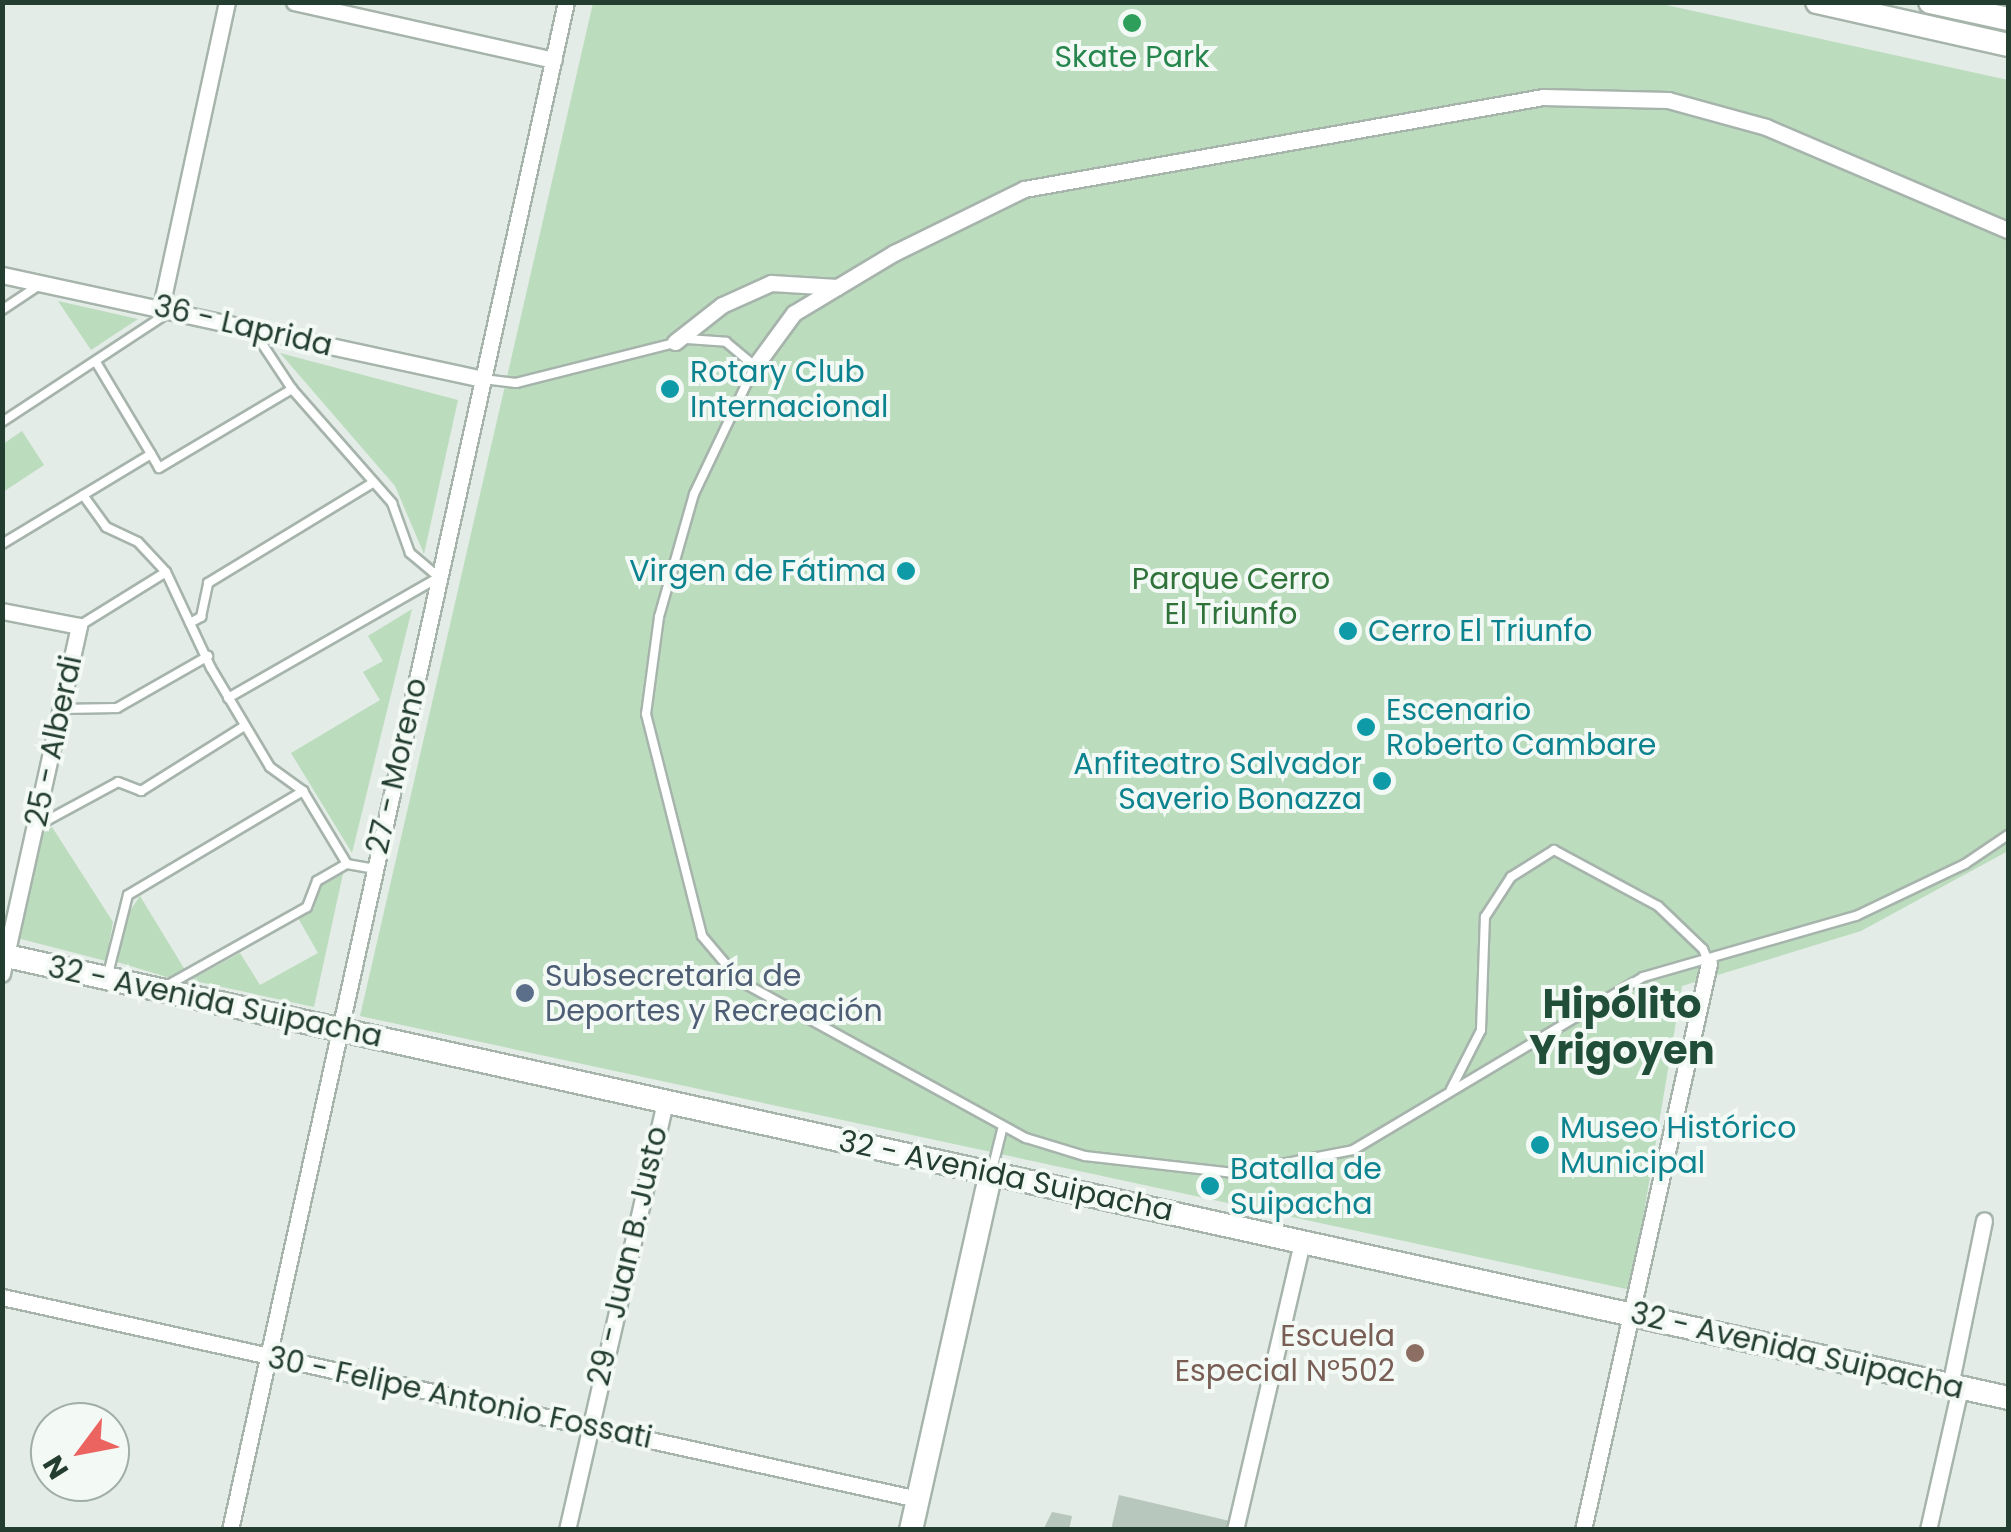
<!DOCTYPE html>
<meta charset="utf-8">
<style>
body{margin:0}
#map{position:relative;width:2011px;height:1532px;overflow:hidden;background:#e3ece6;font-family:Poppins,sans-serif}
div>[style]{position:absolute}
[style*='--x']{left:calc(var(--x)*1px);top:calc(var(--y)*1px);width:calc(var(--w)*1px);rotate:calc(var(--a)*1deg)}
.green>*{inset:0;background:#bcdcbe}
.building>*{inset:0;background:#b8c7be}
.roads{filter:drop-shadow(2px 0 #a6b4ac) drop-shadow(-2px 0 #a6b4ac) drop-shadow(0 2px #a6b4ac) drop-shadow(0 -2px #a6b4ac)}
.lane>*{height:8px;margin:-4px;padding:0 4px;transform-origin:4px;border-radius:4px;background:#fff}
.street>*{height:15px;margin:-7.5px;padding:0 7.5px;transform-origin:7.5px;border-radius:7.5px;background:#fff}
.secondary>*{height:22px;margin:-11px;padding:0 11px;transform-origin:11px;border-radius:11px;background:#fff}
.dots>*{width:28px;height:28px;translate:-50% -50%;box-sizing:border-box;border:5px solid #f3f9f5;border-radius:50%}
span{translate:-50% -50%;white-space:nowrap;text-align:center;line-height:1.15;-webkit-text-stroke:8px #f3f9f5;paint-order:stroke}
.leisure-label{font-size:30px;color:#27864d}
.street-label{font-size:30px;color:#233d30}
.culture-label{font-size:30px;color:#0d838f}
.left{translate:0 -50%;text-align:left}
.right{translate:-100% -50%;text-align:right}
.park-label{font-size:30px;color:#2f723a}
.service-label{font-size:30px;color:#4e5e75}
.education-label{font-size:30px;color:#785e54}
.district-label{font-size:40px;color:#204e39;font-weight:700}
.frame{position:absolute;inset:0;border:5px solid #233d30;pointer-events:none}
.north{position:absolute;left:30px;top:1402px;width:100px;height:100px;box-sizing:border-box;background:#f3f9f5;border:2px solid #a0aea6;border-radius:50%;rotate:238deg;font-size:28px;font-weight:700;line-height:40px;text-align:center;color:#233d30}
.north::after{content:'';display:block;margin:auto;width:35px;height:45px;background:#ec6460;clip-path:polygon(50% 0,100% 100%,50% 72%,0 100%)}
</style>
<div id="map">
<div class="green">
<i style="clip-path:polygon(593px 3px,1657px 3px,2008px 80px,2008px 851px,1861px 931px,1682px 986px,1631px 1290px,360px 1016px)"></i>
<i style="clip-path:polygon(58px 301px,138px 319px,91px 350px)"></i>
<i style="clip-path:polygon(280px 353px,458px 400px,424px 554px,395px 486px)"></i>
<i style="clip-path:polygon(22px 431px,44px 465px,3px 492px,3px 444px)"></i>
<i style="clip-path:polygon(412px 609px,352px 853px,291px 753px,380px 700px,363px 672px,383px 661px,368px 636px)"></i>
<i style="clip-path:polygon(52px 827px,113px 922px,106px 961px,17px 938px,39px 836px)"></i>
<i style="clip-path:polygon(344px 869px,314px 1007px,190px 980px,240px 953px,260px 985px,318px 953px,298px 918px,313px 910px,320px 885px)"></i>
<i style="clip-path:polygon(140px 896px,185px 970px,170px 978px,117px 962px,123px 921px)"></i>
</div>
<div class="building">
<i style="clip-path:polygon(1119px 1495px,1230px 1521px,1229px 1530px,1111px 1530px)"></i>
<i style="clip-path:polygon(1052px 1512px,1072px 1516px,1069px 1530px,1043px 1530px)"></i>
</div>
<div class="roads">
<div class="lane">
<i style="--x:2;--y:310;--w:43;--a:-33.7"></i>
<i style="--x:255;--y:333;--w:67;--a:56.5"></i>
<i style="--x:292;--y:389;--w:152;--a:48.7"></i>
<i style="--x:392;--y:503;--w:53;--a:70.2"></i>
<i style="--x:410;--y:553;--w:38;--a:40"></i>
<i style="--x:687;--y:339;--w:39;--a:4"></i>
<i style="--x:726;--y:342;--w:38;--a:40"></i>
<i style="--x:755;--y:366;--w:142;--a:115.5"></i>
<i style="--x:694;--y:494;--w:128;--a:105.9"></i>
<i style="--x:659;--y:617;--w:98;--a:97.6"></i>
<i style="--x:646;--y:714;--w:229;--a:75.8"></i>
<i style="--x:702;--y:936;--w:59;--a:49.8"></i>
<i style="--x:740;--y:981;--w:326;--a:28.8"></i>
<i style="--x:1026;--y:1138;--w:62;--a:17"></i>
<i style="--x:1085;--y:1156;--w:150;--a:6.5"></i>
<i style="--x:1234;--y:1173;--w:121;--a:-10.9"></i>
<i style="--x:1353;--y:1150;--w:338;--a:-30.8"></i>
<i style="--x:1643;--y:977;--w:222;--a:-16"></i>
<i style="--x:1856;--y:916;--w:121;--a:-25.5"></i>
<i style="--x:1965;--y:864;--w:52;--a:-34"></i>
<i style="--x:96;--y:362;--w:107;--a:59.1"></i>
<i style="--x:483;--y:379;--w:33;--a:7"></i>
<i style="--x:516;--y:383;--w:163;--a:-14.2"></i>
<i style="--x:2;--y:422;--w:199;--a:-33.3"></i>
<i style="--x:83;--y:495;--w:39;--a:54"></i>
<i style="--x:106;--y:527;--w:35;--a:25"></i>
<i style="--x:138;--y:542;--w:41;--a:47"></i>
<i style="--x:166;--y:572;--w:106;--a:64.9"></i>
<i style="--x:211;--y:668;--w:115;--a:59.2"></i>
<i style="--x:270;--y:767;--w:41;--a:36"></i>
<i style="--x:303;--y:791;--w:85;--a:58.9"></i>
<i style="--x:347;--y:864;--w:27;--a:10"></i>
<i style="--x:2;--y:544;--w:174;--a:-31.1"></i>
<i style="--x:151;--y:454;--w:16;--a:60"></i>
<i style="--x:159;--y:468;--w:155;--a:-30.7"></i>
<i style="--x:190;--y:623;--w:13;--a:-29"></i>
<i style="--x:201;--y:617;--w:35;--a:-78"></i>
<i style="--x:208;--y:583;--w:194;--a:-31.3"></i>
<i style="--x:79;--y:626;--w:102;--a:-31.8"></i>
<i style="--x:228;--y:698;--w:243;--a:-29.8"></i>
<i style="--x:61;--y:709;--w:56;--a:-1"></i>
<i style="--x:117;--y:708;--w:105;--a:-29.7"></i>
<i style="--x:35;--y:827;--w:94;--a:-28.5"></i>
<i style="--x:118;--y:782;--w:25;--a:21"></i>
<i style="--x:141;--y:791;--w:120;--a:-32.1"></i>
<i style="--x:108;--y:974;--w:81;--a:-75.8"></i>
<i style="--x:128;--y:895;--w:204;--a:-30.7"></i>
<i style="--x:168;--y:985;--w:159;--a:-29.3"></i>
<i style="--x:307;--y:907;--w:28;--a:-69"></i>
<i style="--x:317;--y:881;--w:34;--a:-30"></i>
<i style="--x:1451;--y:1089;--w:66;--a:-63"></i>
<i style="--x:1481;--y:1030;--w:113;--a:-88"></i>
<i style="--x:1485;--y:917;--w:48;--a:-57"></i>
<i style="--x:1511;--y:877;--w:51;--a:-32.1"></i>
<i style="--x:1554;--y:850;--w:118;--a:28.3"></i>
<i style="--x:1658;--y:906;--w:62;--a:43.7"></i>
<i style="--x:1703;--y:949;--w:15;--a:67"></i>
<i style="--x:992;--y:1170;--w:45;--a:-76"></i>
</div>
<div class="street">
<i style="--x:294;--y:2;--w:266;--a:12.6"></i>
<i style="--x:2;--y:275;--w:492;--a:12.2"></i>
<i style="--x:161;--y:307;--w:312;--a:-77.8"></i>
<i style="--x:675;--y:342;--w:60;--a:-38.2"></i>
<i style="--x:722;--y:305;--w:54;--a:-24.2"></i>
<i style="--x:771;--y:283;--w:66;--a:3.5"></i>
<i style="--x:755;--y:366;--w:66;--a:-53.7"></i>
<i style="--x:794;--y:313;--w:117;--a:-31"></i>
<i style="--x:894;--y:253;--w:145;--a:-26.2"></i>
<i style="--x:1024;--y:189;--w:527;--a:-10.05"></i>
<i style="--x:1543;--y:97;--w:125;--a:1.4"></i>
<i style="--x:1668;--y:100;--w:102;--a:15.4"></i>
<i style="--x:1766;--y:127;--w:263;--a:23.1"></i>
<i style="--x:2;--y:611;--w:78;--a:11"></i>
<i style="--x:79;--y:626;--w:356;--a:102.5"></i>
<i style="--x:2;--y:1297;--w:938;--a:12.44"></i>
<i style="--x:1950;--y:1386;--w:169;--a:-78.4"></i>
<i style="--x:230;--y:1530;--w:1565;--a:-77.6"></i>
<i style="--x:567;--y:1530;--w:440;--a:-77.1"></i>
<i style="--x:1235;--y:1530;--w:297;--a:-76.9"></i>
<i style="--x:1583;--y:1530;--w:581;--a:-77.47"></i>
<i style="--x:1928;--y:1530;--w:146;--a:-77.3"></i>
</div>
<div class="secondary">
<i style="--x:1817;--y:2;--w:196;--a:12.7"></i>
<i style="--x:1930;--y:2;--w:80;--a:12.3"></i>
<i style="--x:2;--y:955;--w:2054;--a:12.45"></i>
<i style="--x:911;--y:1530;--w:366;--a:-77.4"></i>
</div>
</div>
<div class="dots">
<i style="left:1132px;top:23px;background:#2e9e5b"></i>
<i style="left:670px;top:389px;background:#0f9aa8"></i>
<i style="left:906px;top:571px;background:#0f9aa8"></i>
<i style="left:1348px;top:631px;background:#0f9aa8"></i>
<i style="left:1366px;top:727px;background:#0f9aa8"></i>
<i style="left:1382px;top:781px;background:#0f9aa8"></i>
<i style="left:525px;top:993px;background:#5c6f8a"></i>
<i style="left:1540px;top:1145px;background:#0f9aa8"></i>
<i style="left:1210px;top:1186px;background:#0f9aa8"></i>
<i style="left:1415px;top:1353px;background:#8d6e63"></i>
</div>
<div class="leisure-label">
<span style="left:1132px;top:57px">Skate Park</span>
</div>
<div class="street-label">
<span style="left:243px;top:326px;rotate:13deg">36 - Laprida</span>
<span style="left:54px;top:741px;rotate:-78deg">25 - Alberdi</span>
<span style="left:397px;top:766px;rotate:-77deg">27 - Moreno</span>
<span style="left:215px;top:1002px;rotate:12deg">32 - Avenida Suipacha</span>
<span style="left:1006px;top:1176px;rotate:12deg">32 - Avenida Suipacha</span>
<span style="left:628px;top:1256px;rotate:-77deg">29 - Juan B. Justo</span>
<span style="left:1797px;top:1351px;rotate:13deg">32 - Avenida Suipacha</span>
<span style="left:460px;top:1398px;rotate:12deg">30 - Felipe Antonio Fossati</span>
</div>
<div class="culture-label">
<span class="left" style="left:690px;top:389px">Rotary Club<br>Internacional</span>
<span class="right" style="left:886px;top:571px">Virgen de Fátima</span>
<span class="left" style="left:1368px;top:631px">Cerro El Triunfo</span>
<span class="left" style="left:1386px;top:727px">Escenario<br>Roberto Cambare</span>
<span class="right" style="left:1362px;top:781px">Anfiteatro Salvador<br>Saverio Bonazza</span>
<span class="left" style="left:1560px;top:1145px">Museo Histórico<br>Municipal</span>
<span class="left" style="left:1230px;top:1186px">Batalla de<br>Suipacha</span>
</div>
<div class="park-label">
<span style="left:1231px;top:596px">Parque Cerro<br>El Triunfo</span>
</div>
<div class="service-label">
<span class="left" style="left:545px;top:993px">Subsecretaría de<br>Deportes y Recreación</span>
</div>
<div class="education-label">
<span class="right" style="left:1395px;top:1353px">Escuela<br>Especial Nº502</span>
</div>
<div class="district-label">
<span style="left:1622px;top:1027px">Hipólito<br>Yrigoyen</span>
</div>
<div class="frame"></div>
<div class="north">N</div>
</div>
